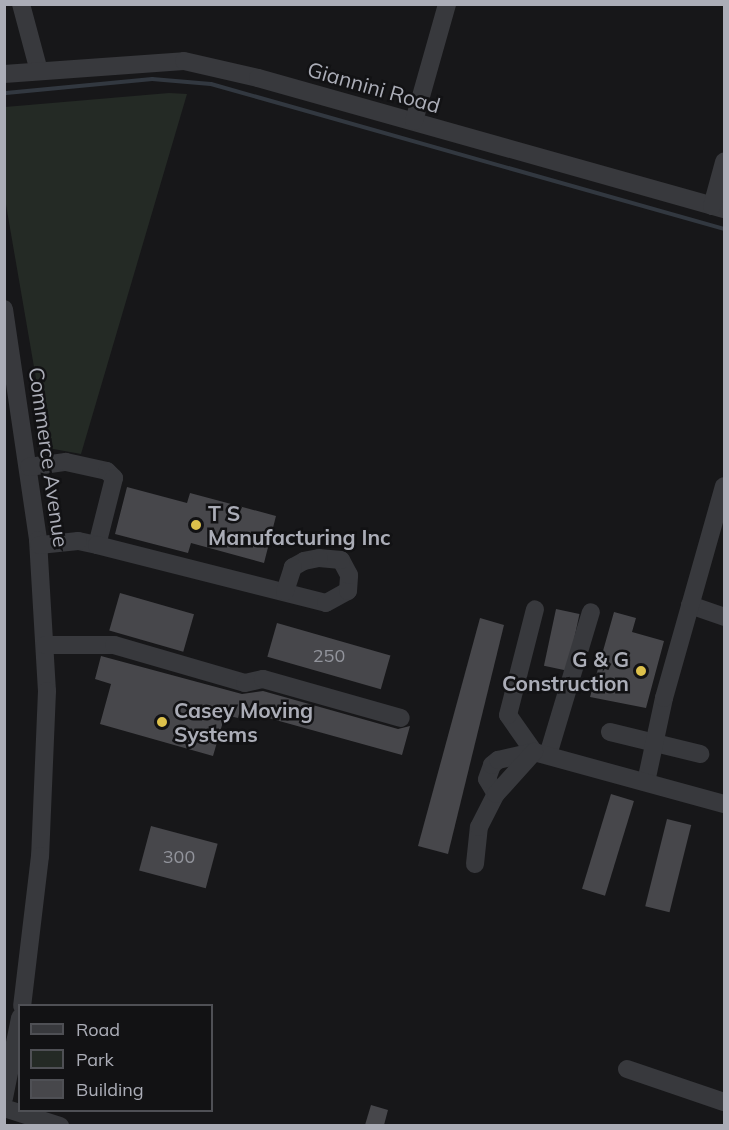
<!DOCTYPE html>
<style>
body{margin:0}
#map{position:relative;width:729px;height:1130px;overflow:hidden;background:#171719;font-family:Mulish,sans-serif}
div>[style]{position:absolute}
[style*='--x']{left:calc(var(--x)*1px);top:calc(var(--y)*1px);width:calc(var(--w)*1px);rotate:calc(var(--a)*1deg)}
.green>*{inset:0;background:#242a25}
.stream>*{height:4px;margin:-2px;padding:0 2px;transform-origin:2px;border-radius:2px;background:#323840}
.building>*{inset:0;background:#47474b;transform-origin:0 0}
.minor>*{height:18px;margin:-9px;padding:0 9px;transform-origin:9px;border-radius:9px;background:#38393d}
.dots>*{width:16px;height:16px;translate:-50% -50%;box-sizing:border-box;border:3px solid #121214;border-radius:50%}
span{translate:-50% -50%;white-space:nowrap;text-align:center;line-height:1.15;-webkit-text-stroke:5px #121214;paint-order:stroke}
.number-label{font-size:18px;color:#92949c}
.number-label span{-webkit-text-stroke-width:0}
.street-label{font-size:21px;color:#abadb7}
.poi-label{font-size:21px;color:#abadb7;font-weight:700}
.left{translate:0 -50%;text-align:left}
.right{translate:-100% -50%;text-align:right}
.frame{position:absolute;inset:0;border:6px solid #abadb7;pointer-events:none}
.legend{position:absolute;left:18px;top:1004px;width:195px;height:108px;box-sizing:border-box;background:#121214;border:2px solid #4f5055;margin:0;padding:8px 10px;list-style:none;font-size:18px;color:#abadb7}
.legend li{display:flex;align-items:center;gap:12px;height:30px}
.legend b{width:30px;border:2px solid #4f5055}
</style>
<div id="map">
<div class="green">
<i style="clip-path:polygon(169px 93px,187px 94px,81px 454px,48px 448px,5px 199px,5px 107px)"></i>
</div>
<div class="stream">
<i style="--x:6;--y:93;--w:147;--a:-5.5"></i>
<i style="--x:152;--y:79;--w:59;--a:4.8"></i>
<i style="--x:211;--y:84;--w:533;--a:15.78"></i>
</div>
<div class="building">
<i style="clip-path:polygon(127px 487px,187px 503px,190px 493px,276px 516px,264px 563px,191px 543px,188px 553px,115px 534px)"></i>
<i style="left:120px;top:593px;width:77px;height:39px;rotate:16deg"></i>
<i style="left:556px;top:609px;width:24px;height:58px;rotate:12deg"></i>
<i style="clip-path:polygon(614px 612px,636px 618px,632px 632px,664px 641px,646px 708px,590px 697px)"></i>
<i style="clip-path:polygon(480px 618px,504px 625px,448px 854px,418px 846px)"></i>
<i style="left:277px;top:623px;width:118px;height:35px;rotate:16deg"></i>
<i style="clip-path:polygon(101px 656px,242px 694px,263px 691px,398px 729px,410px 726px,402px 755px,240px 710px,238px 718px,225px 715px,213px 756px,100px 724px,111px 684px,95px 679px)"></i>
<i style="left:611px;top:794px;width:24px;height:99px;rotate:17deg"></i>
<i style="left:667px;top:819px;width:25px;height:90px;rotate:14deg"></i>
<i style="left:151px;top:826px;width:69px;height:46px;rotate:15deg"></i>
<i style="clip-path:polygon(371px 1105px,388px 1110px,384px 1125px,365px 1125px)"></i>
</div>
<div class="minor">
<i style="--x:21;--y:4;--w:69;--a:75"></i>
<i style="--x:4;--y:74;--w:180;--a:-4.1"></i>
<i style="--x:184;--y:61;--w:76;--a:12.9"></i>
<i style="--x:258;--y:78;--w:484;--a:15.7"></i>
<i style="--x:414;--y:121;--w:122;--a:-74.2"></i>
<i style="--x:712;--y:206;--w:46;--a:-74.7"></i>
<i style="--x:4;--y:309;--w:233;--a:81.6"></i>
<i style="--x:38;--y:540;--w:151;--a:86.6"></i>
<i style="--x:47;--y:691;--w:165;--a:92.4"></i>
<i style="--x:40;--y:856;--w:151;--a:96.8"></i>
<i style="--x:29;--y:467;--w:37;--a:-8"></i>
<i style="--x:66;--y:462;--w:42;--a:12.4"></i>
<i style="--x:107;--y:471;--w:10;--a:45"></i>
<i style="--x:114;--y:478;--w:69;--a:104.2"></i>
<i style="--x:97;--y:545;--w:19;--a:-168"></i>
<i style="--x:78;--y:541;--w:39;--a:174"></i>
<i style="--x:97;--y:545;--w:236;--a:14.2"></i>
<i style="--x:326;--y:603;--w:25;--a:-29"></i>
<i style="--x:348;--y:591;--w:16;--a:-86"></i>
<i style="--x:349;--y:575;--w:17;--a:-118"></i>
<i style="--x:341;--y:560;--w:22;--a:-175"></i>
<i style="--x:319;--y:558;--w:15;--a:169"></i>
<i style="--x:304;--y:561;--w:13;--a:151"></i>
<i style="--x:293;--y:567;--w:26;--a:108"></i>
<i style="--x:690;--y:605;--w:36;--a:19"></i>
<i style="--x:45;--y:645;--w:69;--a:0"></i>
<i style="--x:114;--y:645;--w:136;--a:16.2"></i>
<i style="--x:245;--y:683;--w:18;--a:-13"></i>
<i style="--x:263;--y:679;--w:143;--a:15.8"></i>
<i style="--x:610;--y:732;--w:93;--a:13.7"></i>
<i style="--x:534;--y:752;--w:45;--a:-125.1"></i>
<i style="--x:508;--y:715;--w:109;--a:-75.7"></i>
<i style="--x:548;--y:755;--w:149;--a:-73.3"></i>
<i style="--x:646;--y:782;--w:86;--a:-77.9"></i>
<i style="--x:664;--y:698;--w:220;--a:-74.2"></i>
<i style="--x:496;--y:794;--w:17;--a:-121"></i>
<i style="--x:487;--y:779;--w:15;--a:-70"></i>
<i style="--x:492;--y:765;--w:8;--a:-40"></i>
<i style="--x:498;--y:760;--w:37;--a:-13"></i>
<i style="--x:534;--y:752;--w:197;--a:15.3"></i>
<i style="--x:475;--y:864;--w:37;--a:-84"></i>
<i style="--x:479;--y:827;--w:37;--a:-63"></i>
<i style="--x:496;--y:794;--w:57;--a:-47.9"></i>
<i style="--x:627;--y:1069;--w:102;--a:18.8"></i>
<i style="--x:4;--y:1098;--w:82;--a:-78.7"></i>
<i style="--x:4;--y:1108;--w:59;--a:17.8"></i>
</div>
<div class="dots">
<i style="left:196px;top:525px;background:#ddc14b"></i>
<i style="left:641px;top:671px;background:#ddc14b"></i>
<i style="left:162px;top:722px;background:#ddc14b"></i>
</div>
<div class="number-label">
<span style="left:329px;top:656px">250</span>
<span style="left:179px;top:857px">300</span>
</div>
<div class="street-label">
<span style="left:374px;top:87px;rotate:16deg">Giannini Road</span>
<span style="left:49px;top:457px;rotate:82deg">Commerce Avenue</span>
</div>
<div class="poi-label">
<span class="left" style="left:208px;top:525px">T S<br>Manufacturing Inc</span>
<span class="right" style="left:629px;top:671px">G &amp; G<br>Construction</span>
<span class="left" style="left:174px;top:722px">Casey Moving<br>Systems</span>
</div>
<div class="frame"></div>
<ul class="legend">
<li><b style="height:8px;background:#38393d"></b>Road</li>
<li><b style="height:16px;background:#242a25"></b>Park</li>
<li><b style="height:16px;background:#47474b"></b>Building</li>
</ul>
</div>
